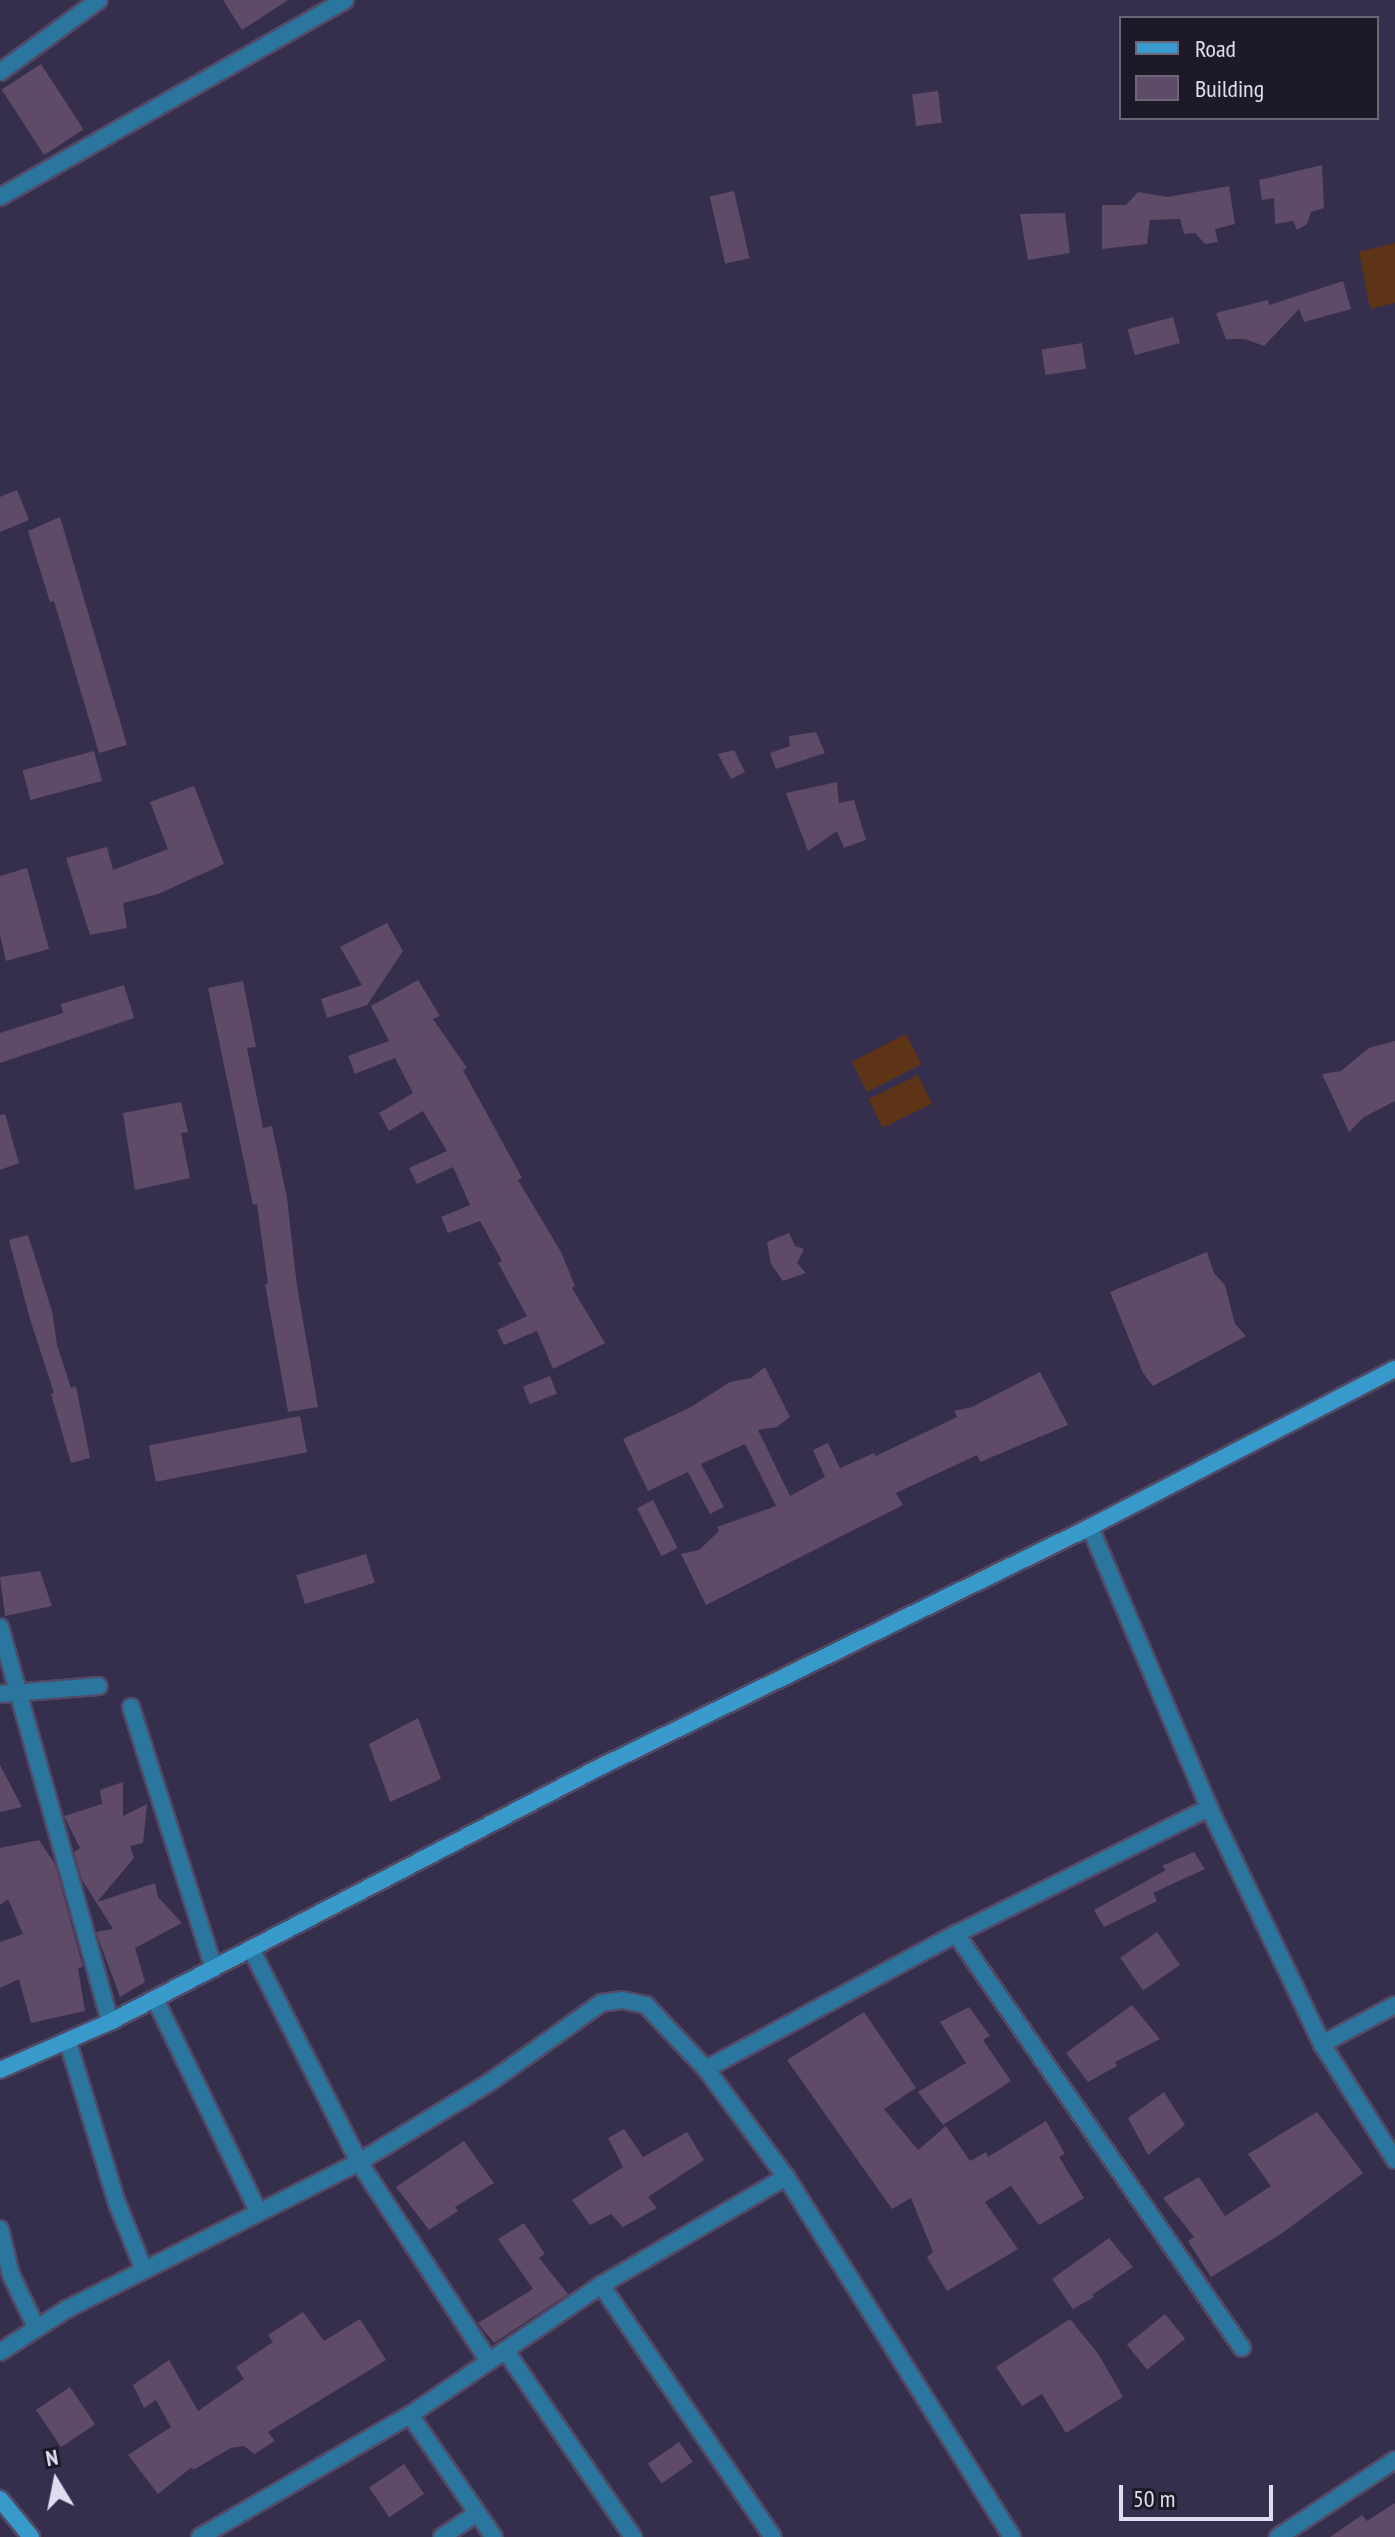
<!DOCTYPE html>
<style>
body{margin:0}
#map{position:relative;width:1395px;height:2537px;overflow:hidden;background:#362e4d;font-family:"PT Sans Narrow",sans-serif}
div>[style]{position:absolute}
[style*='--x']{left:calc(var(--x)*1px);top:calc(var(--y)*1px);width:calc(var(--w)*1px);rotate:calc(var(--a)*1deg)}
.green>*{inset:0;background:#5d3415;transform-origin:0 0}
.building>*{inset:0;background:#5f4a68;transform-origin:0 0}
.roads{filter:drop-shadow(2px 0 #514a67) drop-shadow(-2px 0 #514a67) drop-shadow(0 2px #514a67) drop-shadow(0 -2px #514a67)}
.street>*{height:16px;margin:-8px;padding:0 8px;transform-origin:8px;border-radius:8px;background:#2a769e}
.secondary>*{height:16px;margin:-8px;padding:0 8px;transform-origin:8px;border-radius:8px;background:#3899cb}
span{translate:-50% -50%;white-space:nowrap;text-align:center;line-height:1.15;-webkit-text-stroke:8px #1d1927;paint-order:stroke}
.legend{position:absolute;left:1119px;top:16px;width:260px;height:104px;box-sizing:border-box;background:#1d1927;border:2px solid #6b6778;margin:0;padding:10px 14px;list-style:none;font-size:24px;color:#e1ddf1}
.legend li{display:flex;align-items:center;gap:16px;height:40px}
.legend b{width:40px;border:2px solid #6b6778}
.north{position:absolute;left:16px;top:2441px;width:80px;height:80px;-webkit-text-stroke:6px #1d1927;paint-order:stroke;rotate:350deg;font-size:22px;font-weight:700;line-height:32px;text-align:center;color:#e1ddf1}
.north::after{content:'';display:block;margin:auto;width:28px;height:36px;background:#e1ddf1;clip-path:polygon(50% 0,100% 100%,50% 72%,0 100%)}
.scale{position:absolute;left:1119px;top:2485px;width:154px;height:36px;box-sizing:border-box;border:4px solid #e1ddf1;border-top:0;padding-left:10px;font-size:24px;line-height:28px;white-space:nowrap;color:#e1ddf1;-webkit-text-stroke:6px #1d1927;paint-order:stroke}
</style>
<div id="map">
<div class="green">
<i style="clip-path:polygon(1395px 243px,1395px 303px,1370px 309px,1359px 252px)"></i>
<i style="left:906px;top:1034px;width:34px;height:61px;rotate:63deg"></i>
<i style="left:918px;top:1075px;width:32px;height:55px;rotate:64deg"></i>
</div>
<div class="building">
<i style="clip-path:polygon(223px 0,288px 0,242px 30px)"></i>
<i style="left:41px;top:64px;width:78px;height:47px;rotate:57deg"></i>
<i style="left:938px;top:91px;width:32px;height:26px;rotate:83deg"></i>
<i style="clip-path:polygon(1322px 165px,1324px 208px,1311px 212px,1307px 224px,1297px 230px,1293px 221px,1275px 224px,1274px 198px,1262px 200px,1259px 180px)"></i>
<i style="clip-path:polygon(1229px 186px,1235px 224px,1215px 229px,1218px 242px,1205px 244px,1195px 233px,1184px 234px,1180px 219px,1150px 220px,1147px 244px,1102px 249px,1102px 205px,1126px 205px,1138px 192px,1168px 197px)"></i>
<i style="left:734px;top:191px;width:69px;height:25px;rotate:77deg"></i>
<i style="clip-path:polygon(1065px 213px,1070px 253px,1028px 260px,1020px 214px)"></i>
<i style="clip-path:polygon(1343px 281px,1351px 309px,1304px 322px,1299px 309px,1264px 346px,1245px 339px,1226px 339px,1216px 313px,1268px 300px,1269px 305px)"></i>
<i style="left:1173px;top:317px;width:27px;height:47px;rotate:75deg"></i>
<i style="left:1082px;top:343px;width:26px;height:41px;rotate:81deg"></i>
<i style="clip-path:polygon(17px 490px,29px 520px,0 532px,0 497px)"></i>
<i style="clip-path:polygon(60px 517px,127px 745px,99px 753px,54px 601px,50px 602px,28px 531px)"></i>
<i style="clip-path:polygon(816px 732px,825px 753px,776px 769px,770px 753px,790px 746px,789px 736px)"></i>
<i style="clip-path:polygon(734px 750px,745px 772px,731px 779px,718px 754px)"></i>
<i style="left:94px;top:751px;width:31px;height:74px;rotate:75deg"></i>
<i style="clip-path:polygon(837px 782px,839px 803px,854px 800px,866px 840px,844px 848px,837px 831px,808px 851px,786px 793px)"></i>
<i style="clip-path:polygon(194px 786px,224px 864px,158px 894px,123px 903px,127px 928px,90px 935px,66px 858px,107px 847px,113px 870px,168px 849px,150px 802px)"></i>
<i style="clip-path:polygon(27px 868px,49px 949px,6px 961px,0 935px,0 876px)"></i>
<i style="clip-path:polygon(387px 923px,403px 951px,367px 1005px,327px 1018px,321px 999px,362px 985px,340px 947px)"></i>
<i style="clip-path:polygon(418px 980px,440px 1016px,433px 1019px,467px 1068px,463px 1070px,522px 1178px,518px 1180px,561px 1252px,575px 1286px,572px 1288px,605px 1343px,553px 1369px,537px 1331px,504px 1345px,497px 1330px,527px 1316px,498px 1263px,502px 1261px,480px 1221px,448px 1233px,441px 1217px,470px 1205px,453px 1167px,417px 1184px,409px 1168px,447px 1151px,423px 1111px,389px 1131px,379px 1113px,413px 1093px,395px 1058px,355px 1074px,348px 1056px,389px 1041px,371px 1006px)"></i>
<i style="clip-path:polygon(243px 981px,256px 1047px,247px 1048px,263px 1128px,272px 1126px,287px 1198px,297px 1286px,318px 1407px,288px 1412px,265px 1284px,268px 1284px,257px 1204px,253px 1205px,208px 988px)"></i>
<i style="clip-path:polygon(124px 985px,134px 1018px,0 1063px,0 1033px,63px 1013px,61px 1004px)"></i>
<i style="clip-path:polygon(1395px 1041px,1395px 1101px,1364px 1117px,1349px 1132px,1322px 1074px,1341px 1071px,1369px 1048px)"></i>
<i style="clip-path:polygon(181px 1102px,188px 1132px,181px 1133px,190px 1178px,135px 1190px,123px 1113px)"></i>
<i style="clip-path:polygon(5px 1114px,19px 1163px,0 1170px,0 1115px)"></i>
<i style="clip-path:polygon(789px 1233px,795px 1246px,804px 1249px,797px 1263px,806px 1273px,783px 1281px,771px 1264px,767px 1242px)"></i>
<i style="clip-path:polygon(28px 1235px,52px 1311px,57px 1345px,71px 1388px,76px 1386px,90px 1458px,71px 1463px,51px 1394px,54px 1393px,30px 1319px,9px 1240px)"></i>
<i style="clip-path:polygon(1207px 1252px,1214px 1273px,1225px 1285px,1235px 1324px,1246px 1336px,1153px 1386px,1143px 1373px,1110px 1292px)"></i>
<i style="clip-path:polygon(765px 1367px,790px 1417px,777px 1427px,758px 1430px,790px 1496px,825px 1477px,813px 1450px,828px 1443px,840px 1468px,874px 1453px,876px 1456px,957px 1417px,954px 1411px,972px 1407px,1040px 1372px,1068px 1425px,980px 1462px,977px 1455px,896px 1493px,903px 1505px,706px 1605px,681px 1554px,699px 1550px,719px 1531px,717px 1527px,776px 1506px,745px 1444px,701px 1464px,724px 1507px,710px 1514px,688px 1472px,648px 1491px,623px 1439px,691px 1407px,730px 1382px,751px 1378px)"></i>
<i style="left:550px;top:1376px;width:19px;height:29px;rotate:69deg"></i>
<i style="left:300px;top:1416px;width:37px;height:154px;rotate:79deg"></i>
<i style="left:653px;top:1500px;width:54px;height:18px;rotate:63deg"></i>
<i style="left:366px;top:1554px;width:30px;height:73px;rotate:73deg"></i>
<i style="clip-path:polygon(40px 1571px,52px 1606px,5px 1616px,0 1577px)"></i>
<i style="clip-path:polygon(418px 1718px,441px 1779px,390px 1802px,369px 1744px)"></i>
<i style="clip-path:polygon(0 1765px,22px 1807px,0 1812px)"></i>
<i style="clip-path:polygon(123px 1782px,123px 1816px,147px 1804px,143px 1843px,130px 1846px,134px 1858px,97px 1902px,155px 1883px,158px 1897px,182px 1923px,135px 1948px,145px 1982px,120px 1997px,96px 1932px,113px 1929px,82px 1880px,74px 1852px,80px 1848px,64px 1816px,102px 1804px,100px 1790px)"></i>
<i style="clip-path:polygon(39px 1840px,55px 1864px,83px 1967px,78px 1968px,85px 2011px,31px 2023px,19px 1979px,0 1988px,0 1942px,23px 1934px,8px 1899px,0 1905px,0 1848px)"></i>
<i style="clip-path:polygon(1194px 1852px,1205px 1869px,1153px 1893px,1157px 1901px,1104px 1927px,1094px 1910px,1166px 1870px,1162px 1866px)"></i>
<i style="left:1157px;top:1932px;width:40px;height:45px;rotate:55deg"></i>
<i style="clip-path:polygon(1132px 2005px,1160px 2039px,1115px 2062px,1117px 2066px,1088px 2082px,1066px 2053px)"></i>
<i style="clip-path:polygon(969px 2007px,990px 2036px,983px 2040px,1011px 2081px,943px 2125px,918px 2092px,966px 2063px,940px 2022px)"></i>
<i style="clip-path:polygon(864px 2012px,916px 2088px,884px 2109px,918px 2150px,946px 2126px,970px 2161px,986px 2152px,988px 2157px,1046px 2121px,1065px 2154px,1059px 2157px,1084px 2198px,1039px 2225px,1011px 2186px,985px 2202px,1018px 2249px,947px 2291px,927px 2257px,933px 2252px,911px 2198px,892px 2209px,787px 2060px)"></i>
<i style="clip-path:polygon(1164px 2092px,1185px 2125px,1148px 2155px,1128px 2118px)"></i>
<i style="clip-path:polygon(1317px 2112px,1363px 2173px,1281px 2234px,1211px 2277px,1188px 2241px,1194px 2237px,1163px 2198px,1199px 2177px,1225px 2216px,1271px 2186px,1248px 2154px)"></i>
<i style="clip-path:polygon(624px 2129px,643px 2157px,687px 2132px,704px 2160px,648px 2197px,657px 2208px,623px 2227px,611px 2214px,590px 2225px,572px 2200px,623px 2167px,608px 2138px)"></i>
<i style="clip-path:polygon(464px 2141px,494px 2183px,455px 2207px,458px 2211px,429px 2230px,396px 2187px)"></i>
<i style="clip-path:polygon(524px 2223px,545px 2254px,539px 2258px,568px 2294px,494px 2343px,478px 2323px,533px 2289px,498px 2239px)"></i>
<i style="clip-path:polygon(1109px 2238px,1133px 2267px,1092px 2295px,1094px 2297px,1073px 2309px,1052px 2279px)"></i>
<i style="clip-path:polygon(303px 2312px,324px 2341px,360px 2319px,386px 2360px,268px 2432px,275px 2441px,254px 2454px,244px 2446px,231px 2448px,193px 2470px,192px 2467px,158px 2494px,128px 2455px,171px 2427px,156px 2400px,144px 2408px,133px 2385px,169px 2360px,198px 2411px,244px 2379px,236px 2367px,273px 2342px,268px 2335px)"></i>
<i style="left:1165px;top:2314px;width:32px;height:49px;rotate:51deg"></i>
<i style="clip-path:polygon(1070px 2319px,1099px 2355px,1123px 2397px,1066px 2433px,1042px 2394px,1022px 2406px,996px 2367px)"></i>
<i style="left:70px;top:2387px;width:45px;height:41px;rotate:56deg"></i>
<i style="left:679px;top:2442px;width:24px;height:38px;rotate:55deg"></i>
<i style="left:404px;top:2464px;width:36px;height:42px;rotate:56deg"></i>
<i style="clip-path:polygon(1395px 2503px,1395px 2537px,1330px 2537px,1362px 2515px,1367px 2521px)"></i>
</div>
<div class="roads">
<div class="street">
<i style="--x:0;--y:72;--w:122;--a:-36"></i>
<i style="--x:0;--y:197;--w:397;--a:-29.7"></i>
<i style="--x:1090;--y:1527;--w:305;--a:67"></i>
<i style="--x:1209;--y:1808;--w:262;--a:64.4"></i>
<i style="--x:1322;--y:2044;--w:83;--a:-28.1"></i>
<i style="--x:0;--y:1627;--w:410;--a:74.4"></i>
<i style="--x:0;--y:1694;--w:99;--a:-4.6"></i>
<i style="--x:131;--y:1707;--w:274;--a:72.4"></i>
<i style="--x:956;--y:1934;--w:503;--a:55.36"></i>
<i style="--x:251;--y:1949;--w:239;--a:63.1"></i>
<i style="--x:359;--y:2162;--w:236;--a:56.9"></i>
<i style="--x:155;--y:1999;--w:236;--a:64.1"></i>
<i style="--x:68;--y:2042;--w:168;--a:73.1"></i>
<i style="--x:117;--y:2203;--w:72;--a:68.1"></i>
<i style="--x:1322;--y:2044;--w:137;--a:57.8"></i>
<i style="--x:0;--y:2229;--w:47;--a:76.6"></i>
<i style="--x:11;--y:2275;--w:58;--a:64.3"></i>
<i style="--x:601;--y:2285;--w:305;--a:55.7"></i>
<i style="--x:505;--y:2350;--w:227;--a:55.6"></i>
<i style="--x:0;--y:2352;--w:80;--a:-32.7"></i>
<i style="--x:67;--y:2309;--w:327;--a:-26.7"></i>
<i style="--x:359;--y:2162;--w:153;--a:-31.4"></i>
<i style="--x:490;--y:2082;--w:136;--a:-35.4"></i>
<i style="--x:601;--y:2003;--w:21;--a:-8"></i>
<i style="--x:622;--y:2000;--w:25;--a:12"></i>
<i style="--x:646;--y:2005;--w:88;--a:46.8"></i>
<i style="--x:410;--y:2415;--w:148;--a:55.5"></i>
<i style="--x:200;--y:2537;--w:243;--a:-30.2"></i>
<i style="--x:410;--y:2415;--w:231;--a:-34.2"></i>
<i style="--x:601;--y:2285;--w:214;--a:-30.3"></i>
<i style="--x:442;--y:2537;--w:42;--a:-34.4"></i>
<i style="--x:1012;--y:2537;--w:425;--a:-122.1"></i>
<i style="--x:786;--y:2177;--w:134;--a:-126.5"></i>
<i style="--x:706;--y:2069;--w:284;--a:-28.4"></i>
<i style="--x:956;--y:1934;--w:283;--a:-26.5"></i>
<i style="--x:1278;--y:2537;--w:140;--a:-33.3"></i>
</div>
<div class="secondary">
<i style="--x:0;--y:2070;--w:120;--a:-23.6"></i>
<i style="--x:110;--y:2022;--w:548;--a:-27.5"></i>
<i style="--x:596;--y:1769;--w:550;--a:-26.1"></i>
<i style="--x:1090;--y:1527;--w:343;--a:-27.4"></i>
<i style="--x:0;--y:2499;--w:49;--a:50.8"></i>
</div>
</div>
<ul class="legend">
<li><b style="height:10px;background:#3899cb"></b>Road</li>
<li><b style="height:22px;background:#5f4a68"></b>Building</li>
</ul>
<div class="north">N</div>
<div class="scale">50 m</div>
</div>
